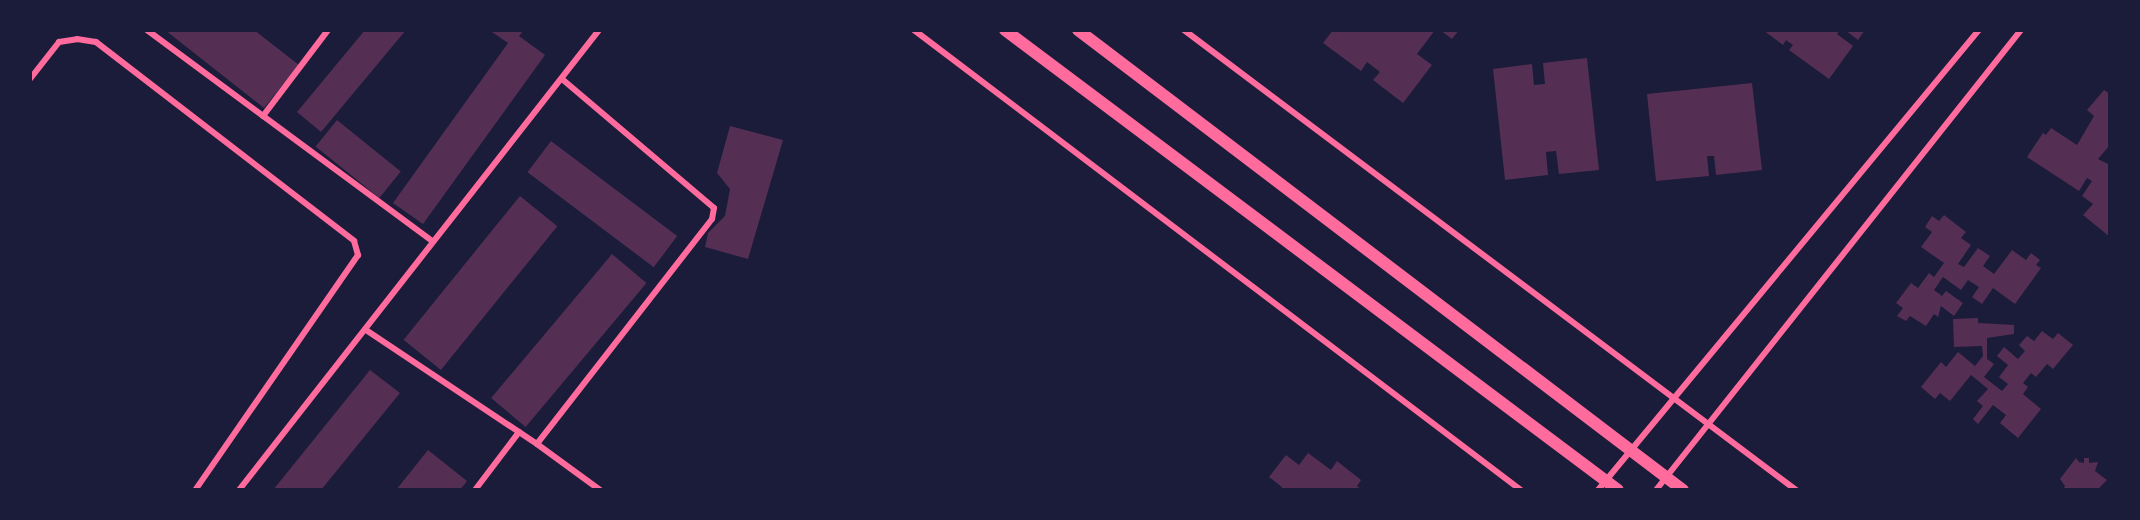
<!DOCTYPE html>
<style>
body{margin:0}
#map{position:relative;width:2140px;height:520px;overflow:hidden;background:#1b1b3a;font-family:"Roboto Condensed",sans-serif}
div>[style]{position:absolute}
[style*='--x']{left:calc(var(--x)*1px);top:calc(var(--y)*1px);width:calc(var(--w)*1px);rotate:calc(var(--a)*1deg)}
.building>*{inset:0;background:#542f53;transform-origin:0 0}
.minor>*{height:6px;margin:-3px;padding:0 3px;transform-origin:3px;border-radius:3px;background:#ff6b9d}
.secondary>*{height:12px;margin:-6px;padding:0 6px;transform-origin:6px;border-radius:6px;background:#ff6b9d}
span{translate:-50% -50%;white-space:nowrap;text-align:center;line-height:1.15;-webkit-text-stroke:4.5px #1b1b3a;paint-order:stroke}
.frame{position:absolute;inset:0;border:32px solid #1b1b3a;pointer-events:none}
</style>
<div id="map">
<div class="building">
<i style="clip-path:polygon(165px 30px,254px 30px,299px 65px,264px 108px)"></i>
<i style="clip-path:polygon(365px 30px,406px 30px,321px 132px,297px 112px)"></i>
<i style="clip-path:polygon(489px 30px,524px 30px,519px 36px,545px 55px,423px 224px,393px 203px,508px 43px)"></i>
<i style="clip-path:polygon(1333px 30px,1435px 30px,1417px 54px,1432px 65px,1403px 103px,1373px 80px,1380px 72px,1367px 62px,1361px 71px,1323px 43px)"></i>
<i style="clip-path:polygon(1440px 30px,1459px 30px,1452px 39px)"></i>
<i style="clip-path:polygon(1763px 30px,1840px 30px,1837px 34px,1853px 46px,1829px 79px,1789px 50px,1793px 45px,1786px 40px,1783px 45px)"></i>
<i style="clip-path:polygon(1845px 30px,1865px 30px,1858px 40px)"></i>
<i style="clip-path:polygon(1587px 58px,1599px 170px,1559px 174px,1556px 151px,1546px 152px,1548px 175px,1505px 180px,1493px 69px,1532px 64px,1534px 85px,1545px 84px,1543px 63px)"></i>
<i style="clip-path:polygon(1752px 83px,1762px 170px,1716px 175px,1714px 156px,1707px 156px,1709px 176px,1656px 181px,1647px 94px)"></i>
<i style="clip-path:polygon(2104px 90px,2110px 94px,2110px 145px,2098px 159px,2110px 165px,2110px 237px,2083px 215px,2093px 204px,2082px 196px,2092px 181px,2087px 178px,2079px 191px,2027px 157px,2043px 133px,2046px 135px,2051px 128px,2077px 145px,2094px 116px,2087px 110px)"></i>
<i style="left:337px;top:120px;width:82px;height:34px;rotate:39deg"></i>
<i style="clip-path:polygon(730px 126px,783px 140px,748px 259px,705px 247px,708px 233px,725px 216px,730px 189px,717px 173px)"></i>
<i style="left:551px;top:141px;width:158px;height:39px;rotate:37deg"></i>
<i style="left:520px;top:196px;width:48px;height:185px;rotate:39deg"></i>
<i style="clip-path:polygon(1944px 215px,1966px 232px,1961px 238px,1971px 245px,1958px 264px,1964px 267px,1978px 248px,1990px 256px,1983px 266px,1994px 274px,2012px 250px,2026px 260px,2031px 253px,2040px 260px,2036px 265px,2041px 268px,2015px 304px,1993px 288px,1982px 304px,1972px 297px,1979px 287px,1968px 280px,1961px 290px,1943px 277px,1934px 290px,1942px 296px,1946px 291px,1963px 303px,1954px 316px,1941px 306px,1938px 317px,1934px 314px,1926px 326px,1910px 316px,1906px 321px,1897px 316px,1903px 308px,1896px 303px,1911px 283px,1918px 288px,1929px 273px,1934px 277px,1944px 263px,1921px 247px,1932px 232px,1925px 227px,1932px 216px,1939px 221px)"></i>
<i style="left:612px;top:254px;width:45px;height:188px;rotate:40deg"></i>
<i style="clip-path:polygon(1978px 318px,1978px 323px,2014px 325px,2014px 334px,1987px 338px,1987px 359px,1994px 364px,1984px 377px,2002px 391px,2008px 384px,1999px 377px,2008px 365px,1997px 356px,2004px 347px,2018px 359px,2025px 351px,2019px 345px,2027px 336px,2034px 341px,2042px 331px,2053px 339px,2058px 333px,2073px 345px,2053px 369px,2047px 364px,2036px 377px,2031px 373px,2023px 383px,2028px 387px,2023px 394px,2041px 409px,2018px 438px,2000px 423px,2006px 415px,1993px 405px,1978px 424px,1973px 419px,1983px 406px,1977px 401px,1988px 389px,1971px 375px,1950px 401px,1940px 393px,1935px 399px,1921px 387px,1941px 362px,1946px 367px,1958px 352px,1975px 366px,1983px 356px,1982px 346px,1954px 347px,1953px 319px)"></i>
<i style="clip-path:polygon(370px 370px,400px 393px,321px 490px,273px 490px)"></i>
<i style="clip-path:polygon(428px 450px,467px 481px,460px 490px,396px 490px)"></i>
<i style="clip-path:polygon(1308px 453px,1331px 470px,1337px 461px,1361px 480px,1357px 486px,1362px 490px,1280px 490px,1282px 487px,1269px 477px,1286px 455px,1299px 465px)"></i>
<i style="clip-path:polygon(2076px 458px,2079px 462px,2084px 463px,2084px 458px,2089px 458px,2089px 463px,2098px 462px,2095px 471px,2107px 480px,2097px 490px,2063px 490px,2065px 486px,2060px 479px)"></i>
</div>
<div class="minor">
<i style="--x:147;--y:30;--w:355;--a:36.5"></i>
<i style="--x:914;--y:30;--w:762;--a:37.16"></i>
<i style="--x:1184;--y:30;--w:766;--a:36.93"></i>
<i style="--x:30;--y:79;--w:47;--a:-51.9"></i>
<i style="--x:59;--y:42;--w:18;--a:-9"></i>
<i style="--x:77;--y:39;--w:19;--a:9"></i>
<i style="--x:96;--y:42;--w:326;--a:37.6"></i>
<i style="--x:354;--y:241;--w:15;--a:74"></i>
<i style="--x:358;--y:255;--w:286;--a:124.7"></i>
<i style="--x:562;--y:79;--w:199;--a:40.3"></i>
<i style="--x:714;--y:208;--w:11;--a:100"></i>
<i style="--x:712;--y:219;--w:285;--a:127.9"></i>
<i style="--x:537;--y:444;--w:78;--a:36.1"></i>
<i style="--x:263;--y:116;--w:108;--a:-52.9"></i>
<i style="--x:366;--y:330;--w:206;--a:33.7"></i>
<i style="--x:239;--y:490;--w:584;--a:-51.95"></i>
<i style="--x:475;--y:490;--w:73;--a:-52.8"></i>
<i style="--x:1598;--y:490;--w:597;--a:-50.37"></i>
<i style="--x:1656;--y:490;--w:587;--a:-51.57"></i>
</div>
<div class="secondary">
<i style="--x:1005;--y:30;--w:766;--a:36.88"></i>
<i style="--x:1078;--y:30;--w:760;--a:37.25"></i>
</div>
<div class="frame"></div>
</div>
